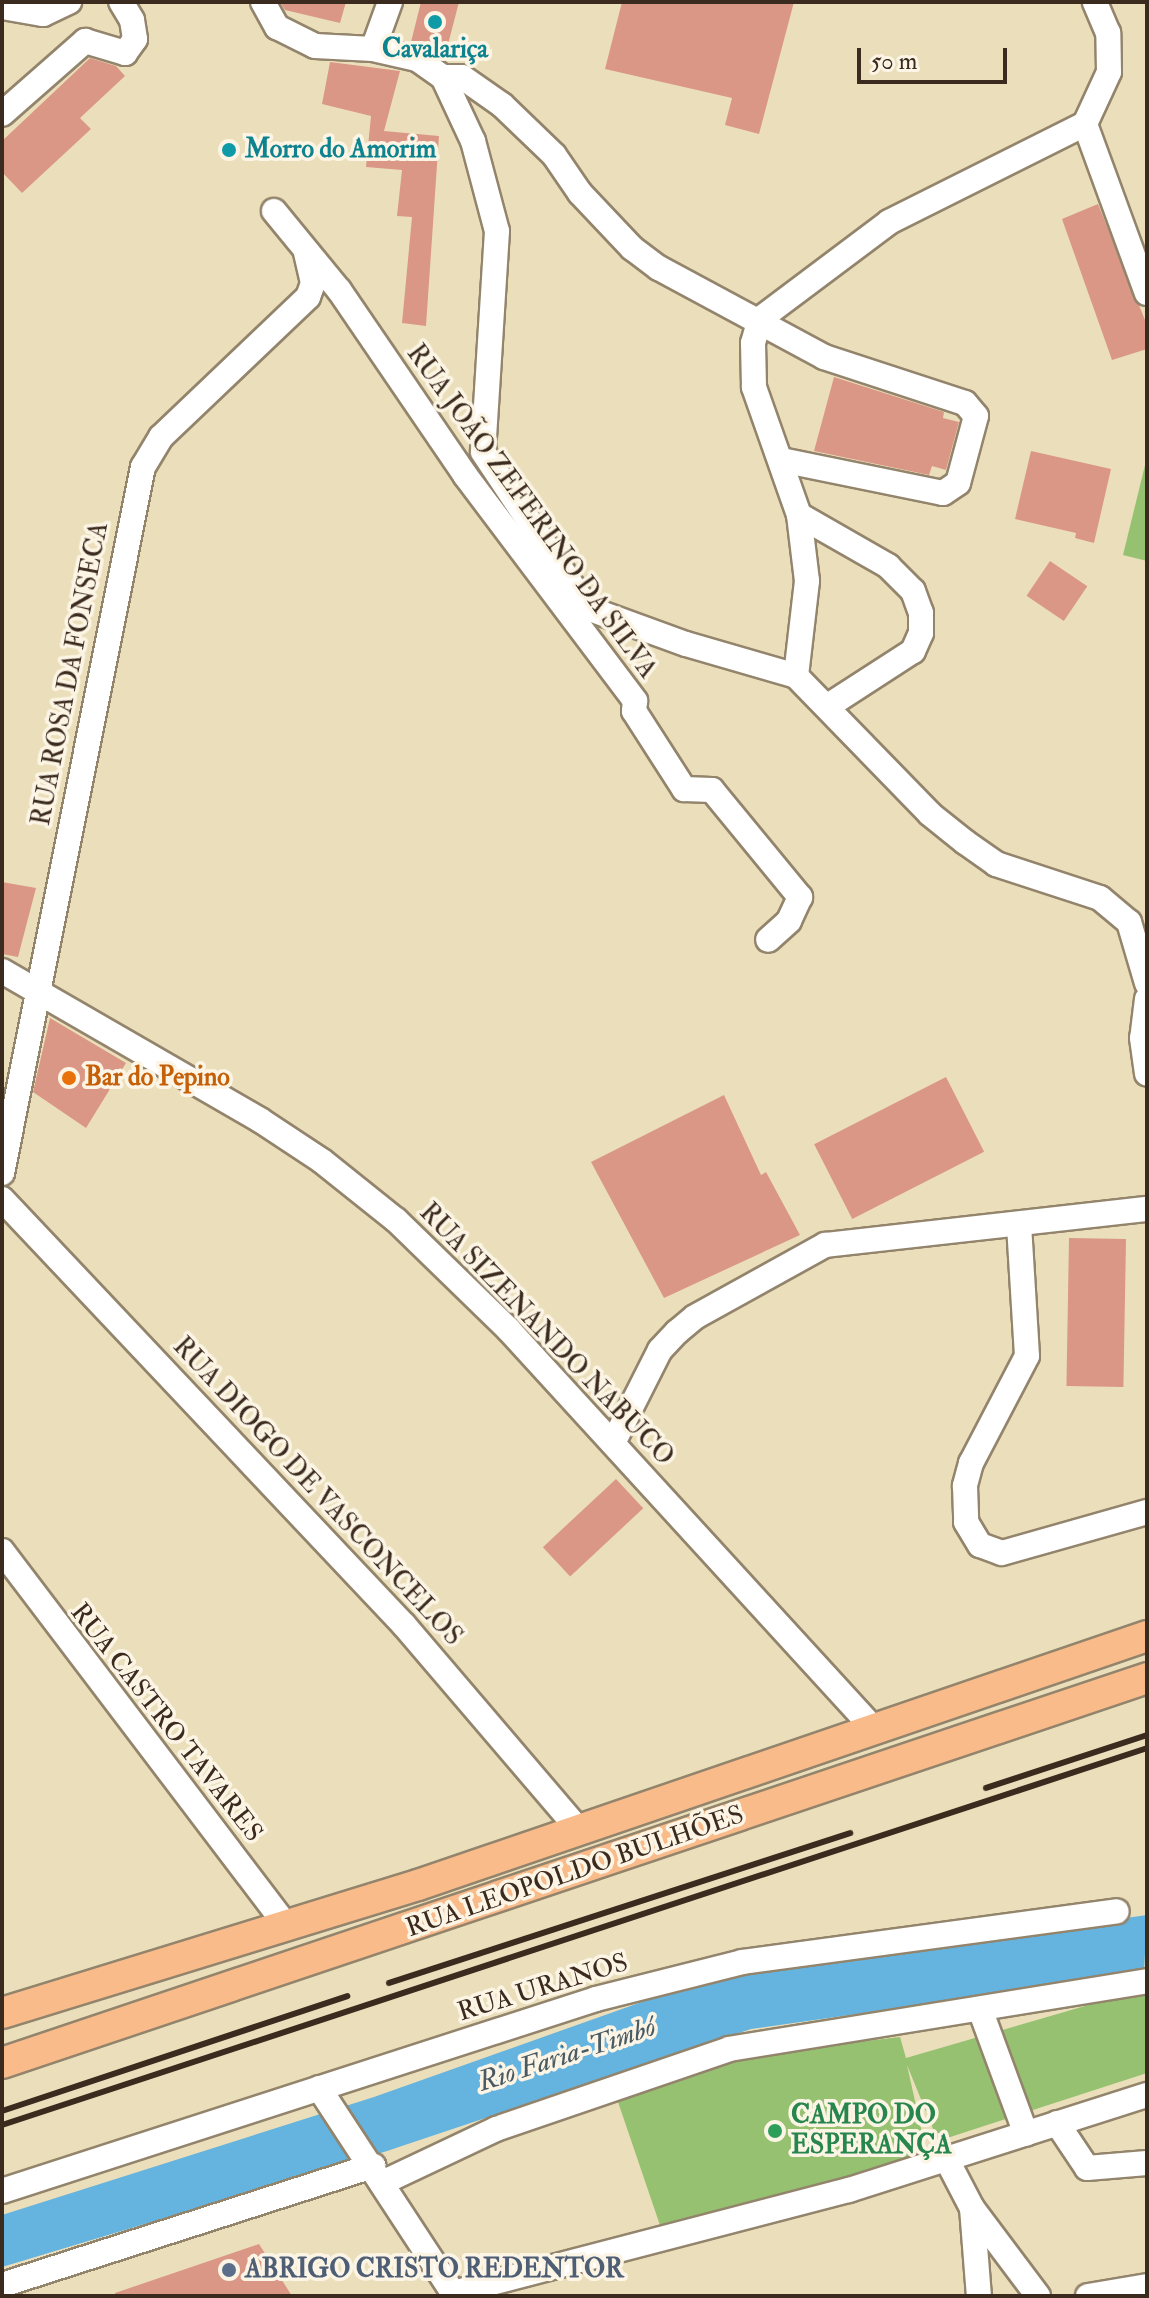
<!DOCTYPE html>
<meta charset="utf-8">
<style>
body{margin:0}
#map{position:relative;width:1149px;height:2298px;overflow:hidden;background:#ebdfbb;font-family:"IM FELL Double Pica",serif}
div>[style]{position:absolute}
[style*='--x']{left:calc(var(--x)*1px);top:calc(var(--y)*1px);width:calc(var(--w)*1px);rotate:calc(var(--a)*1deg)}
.green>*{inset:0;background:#95c170}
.water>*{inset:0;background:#65b3df}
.building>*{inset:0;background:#db9785;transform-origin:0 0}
.roads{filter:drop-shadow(2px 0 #93846c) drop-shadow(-2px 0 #93846c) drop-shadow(0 2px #93846c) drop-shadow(0 -2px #93846c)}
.minor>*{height:24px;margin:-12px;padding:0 12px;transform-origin:12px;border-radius:12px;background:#fff}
.major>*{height:30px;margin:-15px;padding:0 15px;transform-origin:15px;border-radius:15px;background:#fabb8b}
.rail>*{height:6px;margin:-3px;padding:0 3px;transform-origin:3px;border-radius:3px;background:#3b2a1e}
.dots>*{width:22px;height:22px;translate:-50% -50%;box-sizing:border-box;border:4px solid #fcf5e5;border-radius:50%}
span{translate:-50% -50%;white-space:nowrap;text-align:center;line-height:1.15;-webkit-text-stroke:7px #fcf5e5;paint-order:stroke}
.culture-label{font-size:26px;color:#0d838f;font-weight:700}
.left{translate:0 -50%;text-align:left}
.street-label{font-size:26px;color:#3b2a1e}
.food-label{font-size:26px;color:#c56008;font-weight:700}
.leisure-label{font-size:26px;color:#27864d;font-weight:700}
.service-label{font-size:26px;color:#4e5e75;font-weight:700}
.water-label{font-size:28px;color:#4a5a62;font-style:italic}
.frame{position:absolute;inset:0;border:4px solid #3b2a1e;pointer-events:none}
.scale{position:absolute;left:857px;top:48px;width:150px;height:36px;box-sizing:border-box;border:4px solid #3b2a1e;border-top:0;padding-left:10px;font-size:24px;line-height:28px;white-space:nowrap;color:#3b2a1e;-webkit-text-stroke:6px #fcf5e5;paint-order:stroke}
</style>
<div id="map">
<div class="green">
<i style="clip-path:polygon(1147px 457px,1147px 561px,1123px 555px)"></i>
<i style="clip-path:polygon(1147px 1988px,1147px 2073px,938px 2141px,907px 2065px,929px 2164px,665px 2240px,617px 2099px,687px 2073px,789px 2050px,900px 2037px,906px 2058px)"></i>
</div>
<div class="water">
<i style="clip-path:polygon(1147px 1915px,1144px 1973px,751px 2029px,387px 2151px,2px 2267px,2px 2215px,374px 2097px,715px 1976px)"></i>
</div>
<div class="building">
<i style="clip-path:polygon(280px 2px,346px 2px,340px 23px,285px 10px)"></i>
<i style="clip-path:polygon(421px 2px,459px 2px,446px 52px,411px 42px)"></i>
<i style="clip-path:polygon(622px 2px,794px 2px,759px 134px,725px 125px,732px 98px,605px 69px)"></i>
<i style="clip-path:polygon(90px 58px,116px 66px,125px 76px,80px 118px,91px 129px,22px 193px,2px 172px,2px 141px)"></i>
<i style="clip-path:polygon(330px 62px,400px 71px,384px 131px,439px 136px,426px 326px,402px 323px,412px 217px,397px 216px,402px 170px,366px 167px,371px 116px,322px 104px)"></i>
<i style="clip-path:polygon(1098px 204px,1147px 325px,1147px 349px,1112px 360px,1062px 219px)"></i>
<i style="clip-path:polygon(834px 377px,944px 412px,943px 418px,959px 422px,946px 470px,932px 466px,929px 475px,814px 451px)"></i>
<i style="clip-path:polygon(1031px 451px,1111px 469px,1094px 543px,1075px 538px,1076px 533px,1015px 519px)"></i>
<i style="left:1050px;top:561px;width:45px;height:42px;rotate:34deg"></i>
<i style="clip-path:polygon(2px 882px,36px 888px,18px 957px,2px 954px)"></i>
<i style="clip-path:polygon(50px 1018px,126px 1063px,86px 1128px,33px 1092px)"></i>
<i style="left:946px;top:1077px;width:84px;height:148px;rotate:63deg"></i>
<i style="clip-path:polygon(724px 1095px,761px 1175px,766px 1172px,800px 1235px,664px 1298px,591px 1162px)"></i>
<i style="left:1126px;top:1239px;width:148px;height:57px;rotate:91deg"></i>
<i style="left:616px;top:1479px;width:40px;height:100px;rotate:47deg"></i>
<i style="clip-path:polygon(259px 2244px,292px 2296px,115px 2296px,115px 2293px)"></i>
</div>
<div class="roads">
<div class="minor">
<i style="--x:263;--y:2;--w:29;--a:61"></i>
<i style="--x:277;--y:27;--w:42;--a:26.6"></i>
<i style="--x:315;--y:46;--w:58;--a:3"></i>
<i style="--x:373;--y:49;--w:45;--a:12.8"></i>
<i style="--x:417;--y:59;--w:32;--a:35"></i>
<i style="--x:443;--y:77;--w:71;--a:64.9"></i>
<i style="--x:473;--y:141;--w:93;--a:75.1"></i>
<i style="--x:497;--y:231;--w:221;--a:93.6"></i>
<i style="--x:483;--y:452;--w:187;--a:56.3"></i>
<i style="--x:587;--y:608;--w:105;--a:20"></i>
<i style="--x:686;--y:644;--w:115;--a:16.2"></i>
<i style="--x:796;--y:676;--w:192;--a:45.8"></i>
<i style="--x:930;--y:814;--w:45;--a:38.7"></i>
<i style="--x:965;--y:842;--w:38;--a:35"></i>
<i style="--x:996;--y:864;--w:109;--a:18.1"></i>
<i style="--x:1100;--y:898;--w:38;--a:40"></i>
<i style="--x:1129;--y:922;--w:64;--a:73.6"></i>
<i style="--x:2;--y:7;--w:42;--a:9.7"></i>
<i style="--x:43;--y:14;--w:29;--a:-25"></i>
<i style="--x:373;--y:49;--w:50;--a:-70.1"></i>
<i style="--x:443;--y:77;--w:19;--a:0"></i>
<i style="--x:462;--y:77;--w:49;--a:35"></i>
<i style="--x:502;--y:105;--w:72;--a:43.9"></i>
<i style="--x:554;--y:155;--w:46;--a:55.6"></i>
<i style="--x:580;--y:193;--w:76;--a:46.6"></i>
<i style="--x:632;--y:248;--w:34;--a:37"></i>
<i style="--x:659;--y:268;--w:187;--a:28.3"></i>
<i style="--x:824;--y:357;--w:148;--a:18.1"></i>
<i style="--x:965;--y:403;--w:17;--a:50"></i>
<i style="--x:976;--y:416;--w:69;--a:105"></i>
<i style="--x:958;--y:483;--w:18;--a:146"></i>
<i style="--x:943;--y:493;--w:165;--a:-168.5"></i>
<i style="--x:2;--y:114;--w:111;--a:-41.3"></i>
<i style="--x:85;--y:41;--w:42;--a:16.7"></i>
<i style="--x:125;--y:53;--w:17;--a:-54"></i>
<i style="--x:135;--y:39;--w:19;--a:-99"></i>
<i style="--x:132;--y:20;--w:21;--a:-121"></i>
<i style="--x:1085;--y:124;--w:180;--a:69.9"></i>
<i style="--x:274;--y:211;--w:102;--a:50.6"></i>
<i style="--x:339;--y:290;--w:224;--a:55.7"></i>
<i style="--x:465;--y:475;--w:283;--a:53"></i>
<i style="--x:635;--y:701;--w:10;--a:96"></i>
<i style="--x:634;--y:711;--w:93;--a:57.3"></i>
<i style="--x:684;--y:789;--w:28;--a:2"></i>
<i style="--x:712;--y:790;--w:139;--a:50.6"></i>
<i style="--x:800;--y:897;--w:26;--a:115"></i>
<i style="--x:789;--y:921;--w:28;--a:138"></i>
<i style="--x:799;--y:515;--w:103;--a:29.8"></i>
<i style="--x:888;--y:566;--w:35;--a:45"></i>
<i style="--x:913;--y:591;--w:23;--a:70"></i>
<i style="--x:921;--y:613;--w:20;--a:90"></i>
<i style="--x:921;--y:633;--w:20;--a:114"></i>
<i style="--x:913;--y:651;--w:101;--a:147.1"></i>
<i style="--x:796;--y:676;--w:96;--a:-83.4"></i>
<i style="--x:807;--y:581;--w:66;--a:-96.9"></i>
<i style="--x:799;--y:515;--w:136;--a:-109.4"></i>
<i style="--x:754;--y:387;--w:44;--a:-91.3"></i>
<i style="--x:753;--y:343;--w:25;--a:-74"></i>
<i style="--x:760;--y:319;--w:161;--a:-36.9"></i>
<i style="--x:889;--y:222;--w:219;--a:-26.6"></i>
<i style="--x:1085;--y:124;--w:57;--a:-65.2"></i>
<i style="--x:1109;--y:72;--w:39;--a:-91"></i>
<i style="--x:1108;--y:33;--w:34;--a:-113"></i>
<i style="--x:2;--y:971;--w:298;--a:30"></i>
<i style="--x:260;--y:1120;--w:74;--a:33.5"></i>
<i style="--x:322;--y:1161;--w:95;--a:38.6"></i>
<i style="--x:396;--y:1220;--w:156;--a:44.2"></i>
<i style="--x:508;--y:1329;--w:541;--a:47.55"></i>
<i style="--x:1147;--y:999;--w:39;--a:97"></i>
<i style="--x:1142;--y:1038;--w:36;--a:82"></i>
<i style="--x:2;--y:1173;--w:720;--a:-78.71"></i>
<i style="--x:143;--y:467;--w:35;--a:-59"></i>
<i style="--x:161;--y:437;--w:203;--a:-43.6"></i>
<i style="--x:308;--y:297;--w:15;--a:-70"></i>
<i style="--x:313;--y:283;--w:31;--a:-103"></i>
<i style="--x:2;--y:1199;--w:586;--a:46.66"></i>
<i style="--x:404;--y:1625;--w:271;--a:49.5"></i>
<i style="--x:1019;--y:1225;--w:131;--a:86.5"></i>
<i style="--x:1027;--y:1356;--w:121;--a:117.6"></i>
<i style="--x:971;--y:1463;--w:24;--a:105"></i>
<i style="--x:965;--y:1486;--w:36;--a:88"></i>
<i style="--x:966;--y:1522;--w:27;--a:59"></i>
<i style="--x:980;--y:1545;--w:23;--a:20"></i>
<i style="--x:1002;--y:1553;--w:151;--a:-15.8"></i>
<i style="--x:613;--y:1443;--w:104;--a:-63.2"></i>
<i style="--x:660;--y:1350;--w:25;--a:-47"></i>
<i style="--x:677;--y:1332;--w:23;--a:-40"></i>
<i style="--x:695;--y:1317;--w:149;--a:-29"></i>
<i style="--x:825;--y:1245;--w:324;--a:-6.4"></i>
<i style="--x:2;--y:1551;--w:473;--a:52.8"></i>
<i style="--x:980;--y:2009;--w:133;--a:69.8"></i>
<i style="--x:319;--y:2088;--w:249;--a:56.8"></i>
<i style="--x:1057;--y:2123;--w:54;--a:56.3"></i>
<i style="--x:1087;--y:2168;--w:60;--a:-4.8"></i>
<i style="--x:947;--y:2160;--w:54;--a:62.5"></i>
<i style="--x:972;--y:2208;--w:110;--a:53.1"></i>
<i style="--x:384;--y:2182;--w:124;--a:-25.3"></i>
<i style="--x:496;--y:2129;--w:246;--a:-18.9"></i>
<i style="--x:729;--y:2049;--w:423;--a:-9.2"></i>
<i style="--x:2;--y:2191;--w:624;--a:-17.91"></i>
<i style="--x:596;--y:1999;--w:151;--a:-14.2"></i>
<i style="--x:742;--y:1962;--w:378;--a:-7.7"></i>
<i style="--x:972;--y:2208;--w:88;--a:85.5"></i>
<i style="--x:2;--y:2285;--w:390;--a:-17.8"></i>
<i style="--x:453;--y:2293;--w:409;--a:-14.6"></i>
<i style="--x:849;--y:2190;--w:313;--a:-17.7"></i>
<i style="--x:1088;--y:2296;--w:60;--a:-9.6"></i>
</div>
<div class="major">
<i style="--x:2;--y:2013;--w:435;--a:-17.1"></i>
<i style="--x:418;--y:1885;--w:770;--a:-18.86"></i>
<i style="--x:2;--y:2063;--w:1208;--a:-18.58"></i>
</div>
</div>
<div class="rail">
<i style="--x:986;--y:1788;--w:169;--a:-18.2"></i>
<i style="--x:389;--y:1983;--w:485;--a:-18"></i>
<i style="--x:2;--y:2111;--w:364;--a:-18.4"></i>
<i style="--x:2;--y:2125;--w:1205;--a:-18.22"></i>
</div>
<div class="dots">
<i style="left:435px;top:22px;background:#0f9aa8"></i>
<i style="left:229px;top:150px;background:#0f9aa8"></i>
<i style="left:69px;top:1078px;background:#e8710a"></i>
<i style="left:775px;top:2131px;background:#2e9e5b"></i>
<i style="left:229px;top:2270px;background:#5c6f8a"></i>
</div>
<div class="culture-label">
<span style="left:435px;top:50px">Cavalariça</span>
<span class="left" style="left:245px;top:150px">Morro do Amorim</span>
</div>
<div class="street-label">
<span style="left:531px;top:512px;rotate:54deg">RUA JOÃO ZEFERINO DA SILVA</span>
<span style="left:71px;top:674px;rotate:-79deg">RUA ROSA DA FONSECA</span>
<span style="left:546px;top:1335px;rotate:46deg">RUA SIZENANDO NABUCO</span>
<span style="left:317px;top:1492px;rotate:47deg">RUA DIOGO DE VASCONCELOS</span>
<span style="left:166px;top:1723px;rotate:52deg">RUA CASTRO TAVARES</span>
<span style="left:575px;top:1872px;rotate:-19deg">RUA LEOPOLDO BULHÕES</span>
<span style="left:543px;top:1988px;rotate:-17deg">RUA URANOS</span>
</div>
<div class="food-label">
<span class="left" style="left:85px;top:1078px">Bar do Pepino</span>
</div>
<div class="leisure-label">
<span class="left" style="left:791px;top:2131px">CAMPO DO<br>ESPERANÇA</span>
</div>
<div class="service-label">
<span class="left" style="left:245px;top:2270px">ABRIGO CRISTO REDENTOR</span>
</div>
<div class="water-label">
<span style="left:567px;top:2055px;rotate:-18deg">Rio Faria-Timbó</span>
</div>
<div class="frame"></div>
<div class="scale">50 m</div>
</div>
